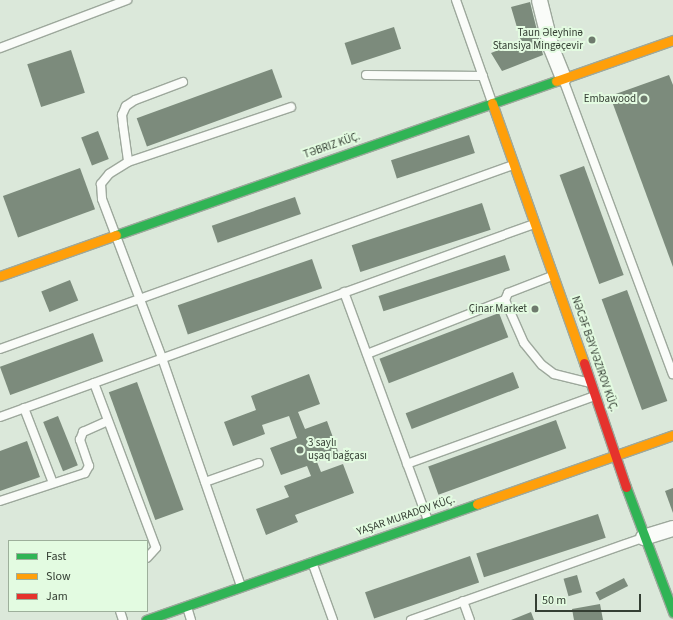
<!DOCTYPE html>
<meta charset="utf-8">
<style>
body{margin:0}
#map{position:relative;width:673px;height:620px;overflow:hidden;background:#dbe8da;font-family:"Source Sans 3",sans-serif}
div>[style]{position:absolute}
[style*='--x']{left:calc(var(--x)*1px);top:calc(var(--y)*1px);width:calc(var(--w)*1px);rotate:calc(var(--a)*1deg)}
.building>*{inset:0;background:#7c8b7c;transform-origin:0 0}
.roads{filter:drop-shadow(1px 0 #9da89c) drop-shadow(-1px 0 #9da89c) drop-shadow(0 1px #9da89c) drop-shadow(0 -1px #9da89c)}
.lane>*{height:8px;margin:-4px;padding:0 4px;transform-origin:4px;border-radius:4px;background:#fafcf9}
.street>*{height:15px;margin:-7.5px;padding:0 7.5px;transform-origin:7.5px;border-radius:7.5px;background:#fafcf9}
.fast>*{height:9px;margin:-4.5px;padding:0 4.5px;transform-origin:4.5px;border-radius:4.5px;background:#30b455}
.slow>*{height:9px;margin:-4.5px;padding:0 4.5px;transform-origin:4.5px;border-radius:4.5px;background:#ff9f0a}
.jam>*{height:9px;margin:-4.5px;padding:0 4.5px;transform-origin:4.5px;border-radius:4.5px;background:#e5322d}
.dots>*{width:11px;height:11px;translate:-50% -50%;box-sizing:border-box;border:2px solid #e3fbe1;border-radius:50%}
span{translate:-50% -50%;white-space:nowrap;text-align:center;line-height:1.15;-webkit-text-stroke:4px #e3fbe1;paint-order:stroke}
.poi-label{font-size:11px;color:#343e33}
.right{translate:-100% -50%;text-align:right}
.left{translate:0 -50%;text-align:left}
.street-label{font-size:11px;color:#343e33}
.legend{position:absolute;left:8px;top:540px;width:140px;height:72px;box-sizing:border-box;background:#e3fbe1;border:1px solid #9daf9b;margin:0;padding:5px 7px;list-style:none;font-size:12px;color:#343e33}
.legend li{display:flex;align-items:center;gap:8px;height:20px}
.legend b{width:20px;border:1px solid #9daf9b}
.scale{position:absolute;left:535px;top:594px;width:106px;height:18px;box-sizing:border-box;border:2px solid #343e33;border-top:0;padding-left:5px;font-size:12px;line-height:14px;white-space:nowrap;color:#343e33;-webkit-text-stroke:3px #e3fbe1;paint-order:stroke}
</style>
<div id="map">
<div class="building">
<i style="clip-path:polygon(530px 2px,543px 55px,502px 71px,491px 53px,521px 41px,511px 7px)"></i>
<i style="left:394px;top:27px;width:23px;height:52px;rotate:72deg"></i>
<i style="left:71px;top:50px;width:45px;height:46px;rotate:72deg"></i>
<i style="left:272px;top:69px;width:30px;height:144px;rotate:70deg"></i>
<i style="clip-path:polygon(669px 75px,673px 85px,673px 267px,610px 96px)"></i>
<i style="left:98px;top:131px;width:30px;height:18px;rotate:69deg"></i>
<i style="left:469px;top:135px;width:19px;height:82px;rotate:72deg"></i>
<i style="left:584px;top:166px;width:116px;height:26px;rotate:70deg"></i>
<i style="left:80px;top:168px;width:44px;height:82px;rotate:70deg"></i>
<i style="left:295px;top:197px;width:18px;height:88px;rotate:71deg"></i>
<i style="left:482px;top:203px;width:28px;height:137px;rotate:72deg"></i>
<i style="left:505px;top:255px;width:16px;height:133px;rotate:72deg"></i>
<i style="left:312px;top:259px;width:31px;height:142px;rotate:71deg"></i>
<i style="left:70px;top:280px;width:22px;height:31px;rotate:68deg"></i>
<i style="left:627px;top:290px;width:118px;height:27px;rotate:70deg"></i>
<i style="left:499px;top:313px;width:26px;height:128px;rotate:69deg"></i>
<i style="left:93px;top:333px;width:30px;height:99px;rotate:70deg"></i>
<i style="left:513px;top:372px;width:17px;height:115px;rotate:69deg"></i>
<i style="clip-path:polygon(309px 374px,320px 404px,298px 412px,305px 429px,327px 421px,339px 454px,317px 462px,321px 472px,343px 464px,354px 493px,295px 515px,298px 522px,266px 535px,256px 509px,289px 497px,284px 486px,311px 476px,307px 466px,281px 475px,270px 448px,297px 438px,289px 416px,262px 425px,265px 434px,233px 446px,224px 422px,256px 410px,251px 396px)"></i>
<i style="left:137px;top:382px;width:136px;height:30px;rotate:70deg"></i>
<i style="left:58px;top:416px;width:53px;height:16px;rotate:68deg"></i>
<i style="left:556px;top:420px;width:30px;height:136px;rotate:70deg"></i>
<i style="clip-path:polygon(27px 441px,40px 477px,0 491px,0 451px)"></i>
<i style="clip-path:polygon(673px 488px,673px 513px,665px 491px)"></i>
<i style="left:598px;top:514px;width:25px;height:128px;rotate:72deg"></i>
<i style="left:470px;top:556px;width:28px;height:111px;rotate:71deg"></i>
<i style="left:577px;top:575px;width:18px;height:14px;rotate:74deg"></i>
<i style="left:624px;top:578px;width:9px;height:32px;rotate:63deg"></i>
<i style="clip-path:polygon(600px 604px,603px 620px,574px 620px,572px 609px)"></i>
<i style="clip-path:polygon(531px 612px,534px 620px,511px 620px)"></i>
</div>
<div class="roads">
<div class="lane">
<i style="--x:456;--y:0;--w:108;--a:70.6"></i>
<i style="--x:0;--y:48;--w:136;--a:-20.7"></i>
<i style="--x:366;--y:75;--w:117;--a:0.5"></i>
<i style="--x:563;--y:79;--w:315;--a:69.6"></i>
<i style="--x:183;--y:82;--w:51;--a:159.4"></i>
<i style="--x:135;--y:100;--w:11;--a:146"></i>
<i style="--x:126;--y:106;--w:10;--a:114"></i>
<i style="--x:122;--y:115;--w:10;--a:84"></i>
<i style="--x:123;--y:125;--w:37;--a:82"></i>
<i style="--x:128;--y:162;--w:22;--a:148"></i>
<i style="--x:109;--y:174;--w:13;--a:129"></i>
<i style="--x:101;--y:184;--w:15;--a:86"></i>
<i style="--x:102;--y:199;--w:170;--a:69.3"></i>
<i style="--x:162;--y:358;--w:241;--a:70.9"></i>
<i style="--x:128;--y:162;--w:172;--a:-18.6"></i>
<i style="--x:552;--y:276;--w:47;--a:158.9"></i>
<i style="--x:508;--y:293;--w:8;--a:113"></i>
<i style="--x:505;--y:300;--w:47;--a:66.2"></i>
<i style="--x:524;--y:343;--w:28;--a:51"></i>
<i style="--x:542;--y:365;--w:15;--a:37"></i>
<i style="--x:554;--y:374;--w:37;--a:14"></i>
<i style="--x:344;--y:292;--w:243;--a:69.8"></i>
<i style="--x:0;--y:349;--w:545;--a:-19.73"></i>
<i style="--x:367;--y:354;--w:148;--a:-21.4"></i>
<i style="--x:94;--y:383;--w:176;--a:69.4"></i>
<i style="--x:156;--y:548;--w:13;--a:132"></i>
<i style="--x:24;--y:408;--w:80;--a:68.9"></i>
<i style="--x:0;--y:417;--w:568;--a:-19.87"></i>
<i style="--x:407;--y:464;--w:200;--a:-19.9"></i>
<i style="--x:205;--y:482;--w:57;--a:-19.4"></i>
<i style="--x:0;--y:501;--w:89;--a:-18.2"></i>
<i style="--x:85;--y:473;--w:8;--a:-60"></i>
<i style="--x:89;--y:466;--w:28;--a:-109"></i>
<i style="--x:80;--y:440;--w:9;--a:-69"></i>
<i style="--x:83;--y:432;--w:27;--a:-24"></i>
<i style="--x:312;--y:562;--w:62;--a:70.1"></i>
<i style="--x:463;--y:601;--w:20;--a:70"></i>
<i style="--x:187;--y:607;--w:14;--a:73"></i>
<i style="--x:120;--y:611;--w:9;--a:72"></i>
<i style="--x:411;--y:620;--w:245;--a:-19.5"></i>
</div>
<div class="street">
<i style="--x:539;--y:0;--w:49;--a:76"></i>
<i style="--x:551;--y:48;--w:32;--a:68"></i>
<i style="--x:643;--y:537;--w:31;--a:-17"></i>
</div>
<div class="fast">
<i style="--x:116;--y:235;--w:466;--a:-19.3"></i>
<i style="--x:626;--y:487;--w:134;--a:69.4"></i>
<i style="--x:146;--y:620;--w:351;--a:-19.3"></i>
</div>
<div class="slow">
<i style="--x:556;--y:81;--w:124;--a:-19.3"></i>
<i style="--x:492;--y:103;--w:276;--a:70.5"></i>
<i style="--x:0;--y:276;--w:123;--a:-19.5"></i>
<i style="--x:477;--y:504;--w:208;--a:-19.4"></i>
</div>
<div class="jam">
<i style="--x:584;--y:363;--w:131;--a:71.3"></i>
</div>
</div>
<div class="dots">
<i style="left:592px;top:40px;background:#6e7a6d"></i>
<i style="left:644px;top:99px;background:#6e7a6d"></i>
<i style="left:535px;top:309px;background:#6e7a6d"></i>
<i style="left:300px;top:450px;background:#6e7a6d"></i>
</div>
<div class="poi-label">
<span class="right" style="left:583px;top:40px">Taun Əleyhinə<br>Stansiya Mingəçevir</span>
<span class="right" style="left:636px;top:99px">Embawood</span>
<span class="right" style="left:527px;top:309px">Çinar Market</span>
<span class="left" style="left:308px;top:450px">3 saylı<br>uşaq bağçası</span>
</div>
<div class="street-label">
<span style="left:332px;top:146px;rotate:-19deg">TƏBRIZ KÜÇ.</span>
<span style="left:594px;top:354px;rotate:71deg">NƏCƏF BƏY VƏZIROV KÜÇ.</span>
<span style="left:406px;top:516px;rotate:-19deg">YAŞAR MURADOV KÜÇ.</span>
</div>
<ul class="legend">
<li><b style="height:5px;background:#30b455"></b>Fast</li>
<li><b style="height:5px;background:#ff9f0a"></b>Slow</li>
<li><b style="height:5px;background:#e5322d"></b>Jam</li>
</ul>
<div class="scale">50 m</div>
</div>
